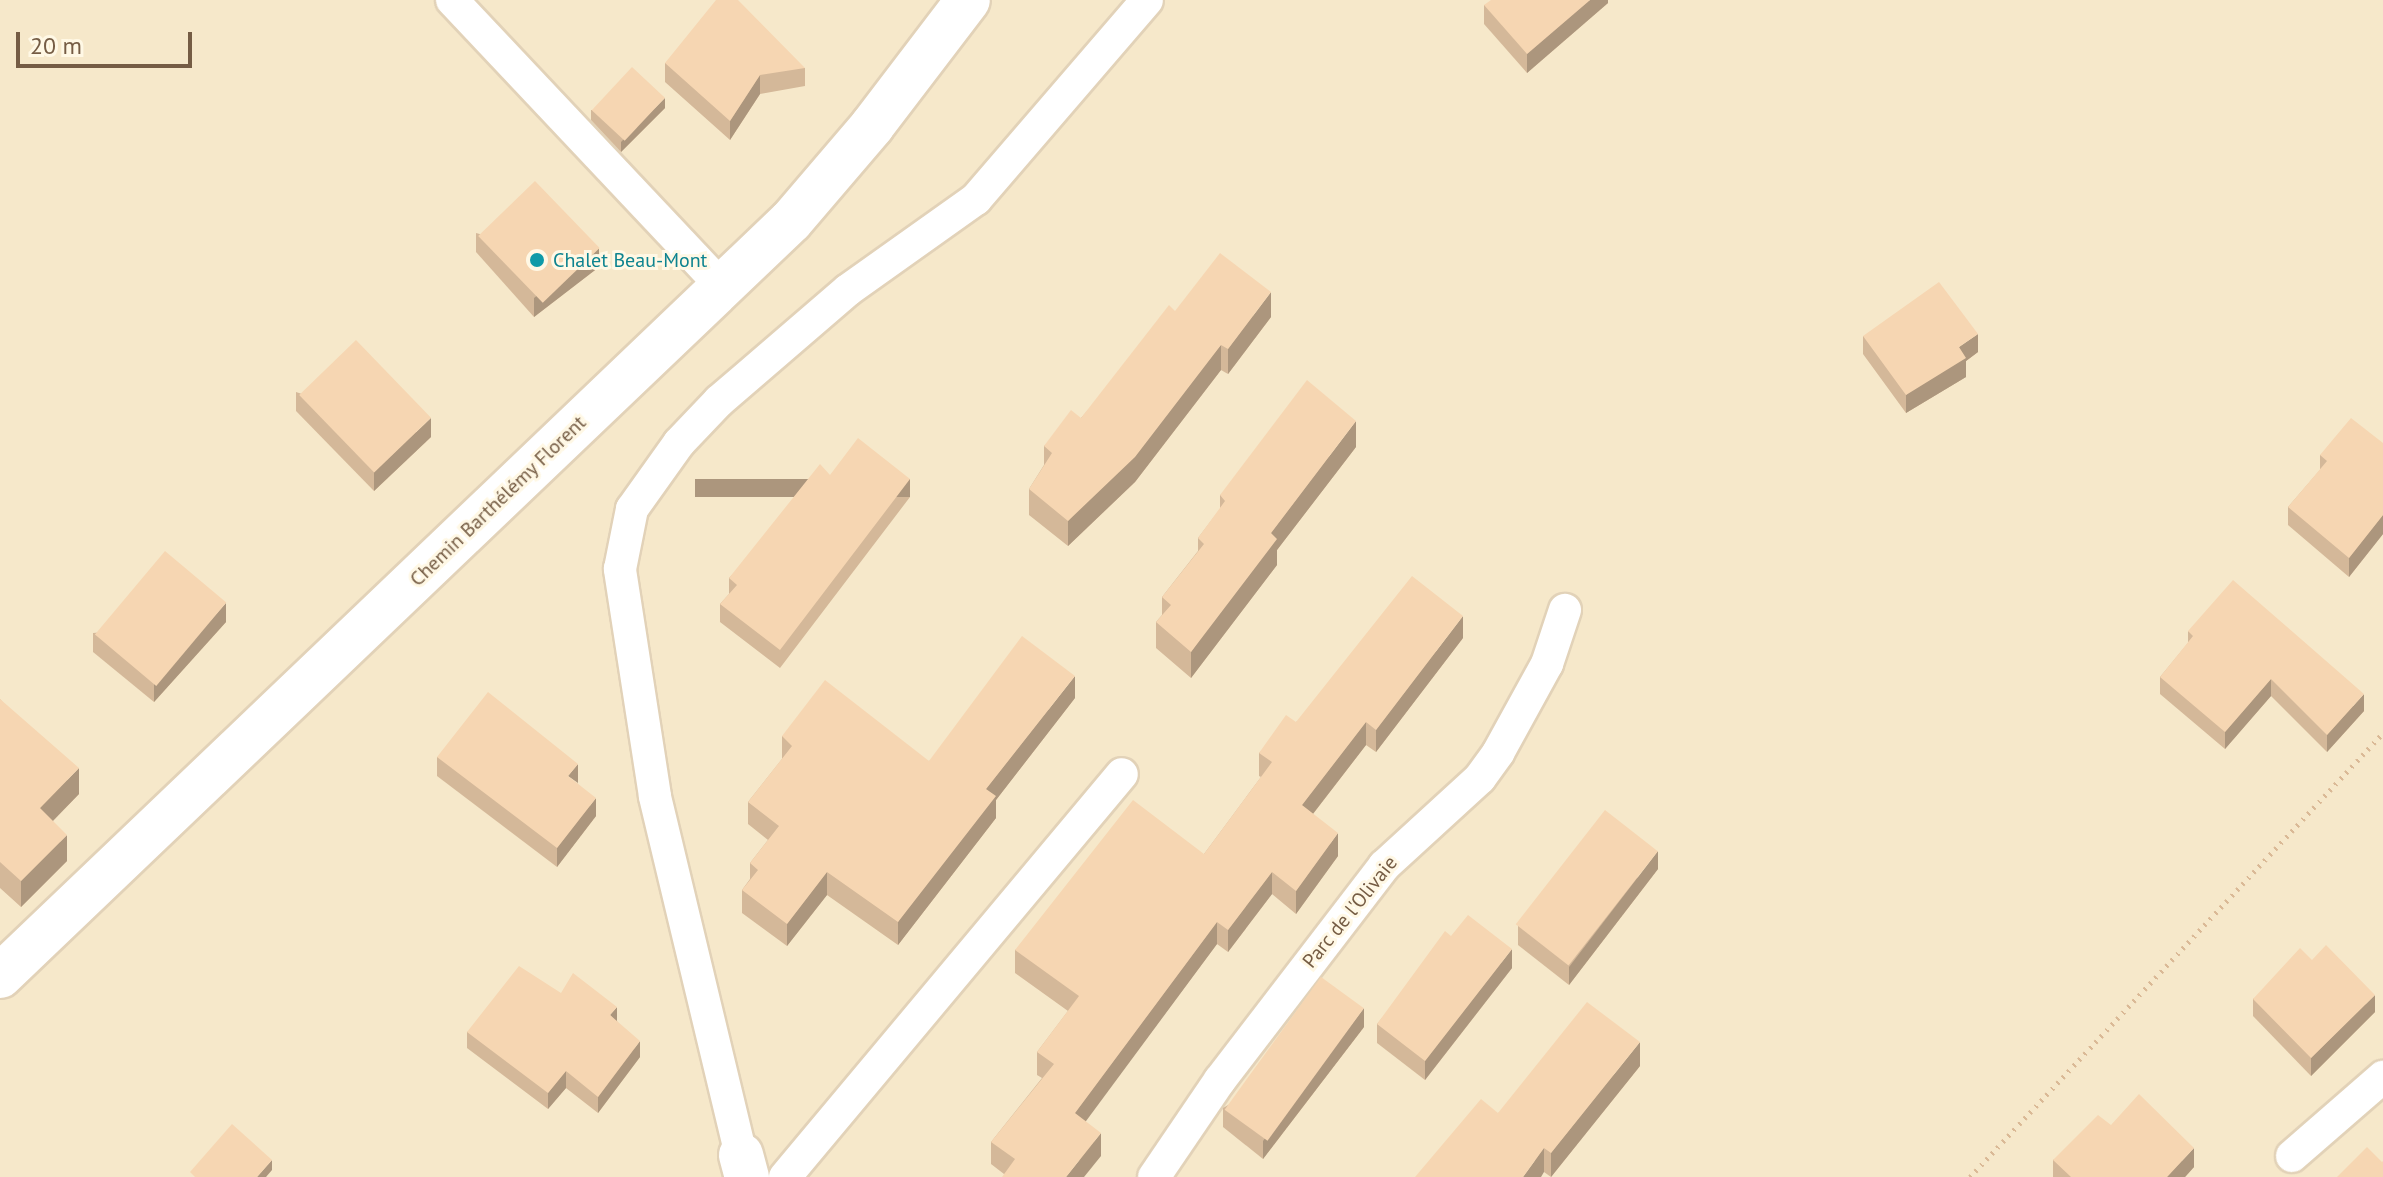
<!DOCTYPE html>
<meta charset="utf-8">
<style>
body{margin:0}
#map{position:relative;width:2383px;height:1177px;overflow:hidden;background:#fef6dd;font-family:"PT Sans",sans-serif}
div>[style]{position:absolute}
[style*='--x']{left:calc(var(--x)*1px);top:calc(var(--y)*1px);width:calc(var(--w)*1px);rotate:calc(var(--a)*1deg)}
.residential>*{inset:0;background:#f6e8ca;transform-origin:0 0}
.path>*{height:5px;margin-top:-2.5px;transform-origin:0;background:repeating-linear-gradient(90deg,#dab996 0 2px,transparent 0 8px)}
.roads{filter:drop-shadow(2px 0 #e2d2b8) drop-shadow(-2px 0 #e2d2b8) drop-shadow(0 2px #e2d2b8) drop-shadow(0 -2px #e2d2b8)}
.service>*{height:32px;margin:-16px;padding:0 16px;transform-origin:16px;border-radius:16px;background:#fff}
.minor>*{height:44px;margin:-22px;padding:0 22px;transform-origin:22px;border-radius:22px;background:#fff}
.tertiary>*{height:44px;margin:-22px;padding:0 22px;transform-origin:22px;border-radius:22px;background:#fff}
.wall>*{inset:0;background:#d4b899}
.shaded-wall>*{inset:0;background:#ac967d;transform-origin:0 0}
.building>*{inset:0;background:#f6d6b2;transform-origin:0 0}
.dots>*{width:22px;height:22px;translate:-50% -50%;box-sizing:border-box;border:4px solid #fff8e5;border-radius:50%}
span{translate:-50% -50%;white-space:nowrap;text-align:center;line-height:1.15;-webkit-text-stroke:6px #fff8e5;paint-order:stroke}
.culture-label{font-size:20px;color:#0d838f}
.left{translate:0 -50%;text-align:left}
.street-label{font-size:20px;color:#755c44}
.scale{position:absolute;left:16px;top:32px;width:176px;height:36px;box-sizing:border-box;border:4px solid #755c44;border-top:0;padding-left:10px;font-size:24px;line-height:28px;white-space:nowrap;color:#755c44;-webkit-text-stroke:6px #fff8e5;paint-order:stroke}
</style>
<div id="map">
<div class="residential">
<i style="left:0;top:0;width:2383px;height:1177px"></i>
</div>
<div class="path">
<i style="--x:1970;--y:1177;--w:606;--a:-47.07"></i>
</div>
<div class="roads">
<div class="service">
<i style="--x:452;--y:0;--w:394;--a:46.7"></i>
<i style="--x:741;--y:1155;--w:369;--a:-103.5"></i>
<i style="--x:655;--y:796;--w:230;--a:-98.8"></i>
<i style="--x:620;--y:569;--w:61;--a:-78.7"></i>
<i style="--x:632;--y:509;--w:81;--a:-54.5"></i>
<i style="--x:679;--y:443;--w:58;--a:-46.4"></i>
<i style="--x:719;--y:401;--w:170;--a:-40.7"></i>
<i style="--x:848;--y:290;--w:157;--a:-35.4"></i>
<i style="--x:976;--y:199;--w:262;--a:-49.3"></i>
<i style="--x:2292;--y:1156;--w:121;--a:-41"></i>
<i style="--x:785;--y:1177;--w:525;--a:-50.1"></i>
<i style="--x:1154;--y:1177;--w:117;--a:-55.8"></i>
<i style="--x:1220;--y:1080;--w:270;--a:-52.5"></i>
<i style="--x:1384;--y:866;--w:130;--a:-42.5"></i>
<i style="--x:1480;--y:778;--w:31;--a:-54"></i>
<i style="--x:1498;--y:753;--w:102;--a:-61.2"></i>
<i style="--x:1547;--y:664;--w:57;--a:-71.6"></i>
</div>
<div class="minor">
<i style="--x:741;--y:1155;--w:23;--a:75"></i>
</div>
<div class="tertiary">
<i style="--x:0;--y:976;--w:1093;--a:-43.67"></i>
<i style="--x:791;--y:221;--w:125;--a:-49.5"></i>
<i style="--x:872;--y:126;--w:158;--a:-52.7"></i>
</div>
</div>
<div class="wall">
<i style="clip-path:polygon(1608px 0,1608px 3px,1527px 73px,1484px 24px,1484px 5px)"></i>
<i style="clip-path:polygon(665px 63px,805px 68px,805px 86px,760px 94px,730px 140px,665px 82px)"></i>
<i style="clip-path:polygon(665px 108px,621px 152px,591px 120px,591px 110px)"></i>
<i style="clip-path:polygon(476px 233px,599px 267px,534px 317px,476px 252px)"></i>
<i style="clip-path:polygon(1175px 311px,1271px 317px,1228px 374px,1221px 370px,1135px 482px,1068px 546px,1029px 515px,1029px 489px,1044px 465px,1044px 446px,1081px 418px)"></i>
<i style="clip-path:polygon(1863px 336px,1978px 352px,1966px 361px,1966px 377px,1906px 413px,1863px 354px)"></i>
<i style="clip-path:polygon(296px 392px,431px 437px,374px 491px,296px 411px)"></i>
<i style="clip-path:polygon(2383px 443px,2383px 534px,2349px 577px,2288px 525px,2288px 507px,2320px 470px,2320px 455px)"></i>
<i style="clip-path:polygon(1356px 447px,1277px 550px,1277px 565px,1191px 678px,1156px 648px,1156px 622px,1162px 615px,1162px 597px,1198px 551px,1198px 538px,1220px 509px,1220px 495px)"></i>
<i style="clip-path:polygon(830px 475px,910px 497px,780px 668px,720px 622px,720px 604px,729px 594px,729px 578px)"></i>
<i style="clip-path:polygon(226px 622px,154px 702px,93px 652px,93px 633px)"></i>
<i style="clip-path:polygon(2188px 631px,2364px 711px,2327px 752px,2271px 696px,2225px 749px,2160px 694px,2160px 677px,2188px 643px)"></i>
<i style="clip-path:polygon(1463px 638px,1376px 752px,1366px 745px,1313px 814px,1338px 856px,1296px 914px,1272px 894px,1228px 952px,1217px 944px,1085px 1121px,1101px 1156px,1004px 1174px,991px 1164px,991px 1142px,1042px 1078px,1037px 1075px,1037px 1052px,1068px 1011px,1015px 973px,1015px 950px,1204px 854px,1261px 777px,1259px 776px,1259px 753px,1296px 722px)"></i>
<i style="clip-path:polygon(1075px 698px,996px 800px,996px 818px,898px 945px,827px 895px,787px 946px,742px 913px,742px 890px,750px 879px,750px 863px,768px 840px,748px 824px,748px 802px,782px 759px,782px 736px,929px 761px)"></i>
<i style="clip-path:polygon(0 699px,79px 794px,53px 821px,67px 861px,21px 907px,0 888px)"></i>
<i style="clip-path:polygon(437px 757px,577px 783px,596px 816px,557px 867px,437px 776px)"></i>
<i style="clip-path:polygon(1658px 869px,1569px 985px,1518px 945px,1518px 926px)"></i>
<i style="clip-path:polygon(1451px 936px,1512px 968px,1425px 1080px,1377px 1043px,1377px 1024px)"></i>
<i style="clip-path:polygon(2312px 960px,2375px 1012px,2311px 1076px,2253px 1016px,2253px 999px)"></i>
<i style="clip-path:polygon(561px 993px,617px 1021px,640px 1057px,598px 1113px,566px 1088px,548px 1109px,467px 1048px,467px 1032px)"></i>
<i style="clip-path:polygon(1364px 1027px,1263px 1159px,1223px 1127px,1223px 1108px)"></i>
<i style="clip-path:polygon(1640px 1066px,1551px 1177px,1544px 1172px,1498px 1113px)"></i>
<i style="clip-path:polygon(2111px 1125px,2194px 1167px,2185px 1177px,2053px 1177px,2053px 1160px)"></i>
</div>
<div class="shaded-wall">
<i style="clip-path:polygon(1590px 0,1608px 0,1608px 3px,1527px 73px,1527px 54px)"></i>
<i style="clip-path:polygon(760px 75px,760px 94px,730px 140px,730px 121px)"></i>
<i style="clip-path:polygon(665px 98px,665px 108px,621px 152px,621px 142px)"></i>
<i style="clip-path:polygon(599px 248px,599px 267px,534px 317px,534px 298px)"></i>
<i style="clip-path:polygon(1271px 292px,1271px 317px,1228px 374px,1228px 349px)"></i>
<i style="clip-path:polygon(1978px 334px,1978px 352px,1966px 361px,1966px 377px,1906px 413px,1906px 395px,1959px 347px)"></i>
<i style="clip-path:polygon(1221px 345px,1221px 370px,1135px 482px,1068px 546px,1068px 521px)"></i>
<i style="clip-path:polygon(431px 418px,431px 437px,374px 491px,374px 472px)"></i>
<i style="clip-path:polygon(1356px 421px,1356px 447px,1277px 550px,1277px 565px,1191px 678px,1191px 652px,1271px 533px)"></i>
<i style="left:910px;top:479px;width:18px;height:215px;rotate:90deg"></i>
<i style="clip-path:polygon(2383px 515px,2383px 534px,2349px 577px,2349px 558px)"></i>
<i style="clip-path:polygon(226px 603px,226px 622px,154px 702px,154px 684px)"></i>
<i style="clip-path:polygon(1463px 616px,1463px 638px,1376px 752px,1376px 730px)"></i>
<i style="clip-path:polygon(1075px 676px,1075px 698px,996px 800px,996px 818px,898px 945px,898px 922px,986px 789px)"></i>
<i style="clip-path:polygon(2271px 679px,2271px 696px,2225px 749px,2225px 732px)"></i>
<i style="clip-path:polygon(2364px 694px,2364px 711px,2327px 752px,2327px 735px)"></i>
<i style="clip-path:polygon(1366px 722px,1366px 745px,1302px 828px,1302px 805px)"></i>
<i style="clip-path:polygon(578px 764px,578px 783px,568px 776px)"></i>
<i style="clip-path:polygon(79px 768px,79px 794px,40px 834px,40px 808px)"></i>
<i style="clip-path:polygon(596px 798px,596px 816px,557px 867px,557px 848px)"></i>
<i style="clip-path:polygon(1338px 833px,1338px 856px,1296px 914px,1296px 891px)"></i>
<i style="clip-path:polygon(67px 835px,67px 861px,21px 907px,21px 881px)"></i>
<i style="clip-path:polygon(1658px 851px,1658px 869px,1569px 985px,1569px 967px)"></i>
<i style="clip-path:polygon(827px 872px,827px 895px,787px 946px,787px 924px)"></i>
<i style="clip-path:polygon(1272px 872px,1272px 894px,1228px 952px,1228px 930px)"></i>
<i style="clip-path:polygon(1217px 922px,1217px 944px,1075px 1136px,1075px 1113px)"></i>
<i style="clip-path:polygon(1512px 949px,1512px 968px,1425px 1080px,1425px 1061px)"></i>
<i style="clip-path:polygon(2375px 995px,2375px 1012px,2311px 1076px,2311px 1058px)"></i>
<i style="clip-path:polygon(617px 1007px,617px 1023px,610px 1015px)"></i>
<i style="clip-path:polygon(1364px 1008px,1364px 1027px,1263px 1159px,1263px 1141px)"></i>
<i style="clip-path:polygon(640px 1041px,640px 1057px,598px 1113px,598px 1097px)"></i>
<i style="clip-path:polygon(1640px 1042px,1640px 1066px,1551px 1177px,1551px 1153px)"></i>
<i style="clip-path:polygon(566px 1071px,566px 1088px,548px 1109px,548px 1093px)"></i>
<i style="clip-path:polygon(1101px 1133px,1101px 1156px,1084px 1177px,1066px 1177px)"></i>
<i style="clip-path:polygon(1544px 1148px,1544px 1172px,1541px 1177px,1523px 1177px)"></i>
<i style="clip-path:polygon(2194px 1148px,2194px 1167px,2185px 1177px,2167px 1177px)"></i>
<i style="clip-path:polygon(272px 1160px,272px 1170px,266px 1177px,257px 1177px)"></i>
</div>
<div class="building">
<i style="clip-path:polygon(716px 0,738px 0,805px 68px,760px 75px,730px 121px,665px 63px)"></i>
<i style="clip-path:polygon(1491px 0,1590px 0,1527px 54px,1484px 5px)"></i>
<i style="left:632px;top:67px;width:45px;height:59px;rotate:43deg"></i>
<i style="left:535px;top:181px;width:93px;height:79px;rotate:46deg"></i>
<i style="clip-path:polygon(1220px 253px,1271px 292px,1228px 349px,1221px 345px,1135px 457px,1068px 521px,1029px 489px,1052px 453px,1044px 446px,1071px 410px,1081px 418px,1169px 305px,1175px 311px)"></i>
<i style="clip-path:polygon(1939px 282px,1978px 334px,1959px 347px,1966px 358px,1906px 395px,1863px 336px)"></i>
<i style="left:356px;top:340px;width:108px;height:79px;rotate:46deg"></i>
<i style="clip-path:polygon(1307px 380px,1356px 421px,1271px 533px,1277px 539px,1191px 652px,1156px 622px,1171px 605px,1162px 597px,1204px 544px,1198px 538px,1225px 501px,1220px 495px)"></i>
<i style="clip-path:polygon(2351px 418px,2383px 443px,2383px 515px,2349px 558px,2288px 507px,2327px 461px,2320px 455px)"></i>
<i style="clip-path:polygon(858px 438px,910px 479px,780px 650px,720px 604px,737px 585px,729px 578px,820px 464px,830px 475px)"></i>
<i style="left:165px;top:551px;width:80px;height:109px;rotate:40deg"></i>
<i style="clip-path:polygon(1412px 576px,1463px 616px,1376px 730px,1366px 722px,1302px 805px,1338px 833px,1296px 891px,1272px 872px,1228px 930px,1217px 922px,1075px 1113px,1101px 1133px,1066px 1177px,1002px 1177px,1015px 1159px,991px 1142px,1054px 1064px,1037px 1052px,1079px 996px,1015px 950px,1133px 800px,1204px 854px,1272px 762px,1259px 753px,1286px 715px,1296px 722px)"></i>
<i style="clip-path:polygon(2233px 580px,2364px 694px,2327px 735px,2271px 679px,2225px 732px,2160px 677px,2193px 636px,2188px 631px)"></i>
<i style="clip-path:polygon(1022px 636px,1075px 676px,986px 789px,996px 796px,898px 922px,827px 872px,787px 924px,742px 890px,758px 870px,750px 863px,779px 826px,748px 802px,792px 746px,782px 736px,825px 680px,929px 761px)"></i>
<i style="clip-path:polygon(488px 692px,578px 764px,568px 776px,596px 798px,557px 848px,437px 757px)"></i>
<i style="clip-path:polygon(0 699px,79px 768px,40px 808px,67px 835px,21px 881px,0 862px)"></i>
<i style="left:1605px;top:810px;width:67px;height:145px;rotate:38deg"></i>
<i style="clip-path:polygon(1468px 915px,1512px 949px,1425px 1061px,1377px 1024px,1445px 931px,1451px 936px)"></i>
<i style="clip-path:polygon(2326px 945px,2375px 995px,2311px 1058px,2253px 999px,2300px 948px,2312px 960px)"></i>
<i style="clip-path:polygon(519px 966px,561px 993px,573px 973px,617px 1007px,610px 1015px,640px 1041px,598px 1097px,566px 1071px,548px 1093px,467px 1032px)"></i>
<i style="left:1321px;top:977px;width:53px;height:164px;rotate:36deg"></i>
<i style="clip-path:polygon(1587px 1002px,1640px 1042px,1551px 1153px,1544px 1148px,1523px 1177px,1415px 1177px,1481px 1099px,1498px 1113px)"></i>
<i style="clip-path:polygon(2139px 1094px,2194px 1148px,2167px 1177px,2071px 1177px,2053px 1160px,2098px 1115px,2111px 1125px)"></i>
<i style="clip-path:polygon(232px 1124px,272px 1160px,257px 1177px,195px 1177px,190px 1172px)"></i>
<i style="clip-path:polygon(2367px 1147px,2382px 1162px,2383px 1161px,2383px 1177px,2337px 1177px)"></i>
</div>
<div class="dots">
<i style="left:537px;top:260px;background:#0f9aa8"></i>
</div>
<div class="culture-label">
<span class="left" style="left:553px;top:260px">Chalet Beau-Mont</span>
</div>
<div class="street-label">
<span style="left:498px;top:501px;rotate:-44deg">Chemin Barthélémy Florent</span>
<span style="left:1350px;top:912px;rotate:-51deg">Parc de l'Olivaie</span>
</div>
<div class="scale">20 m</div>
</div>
